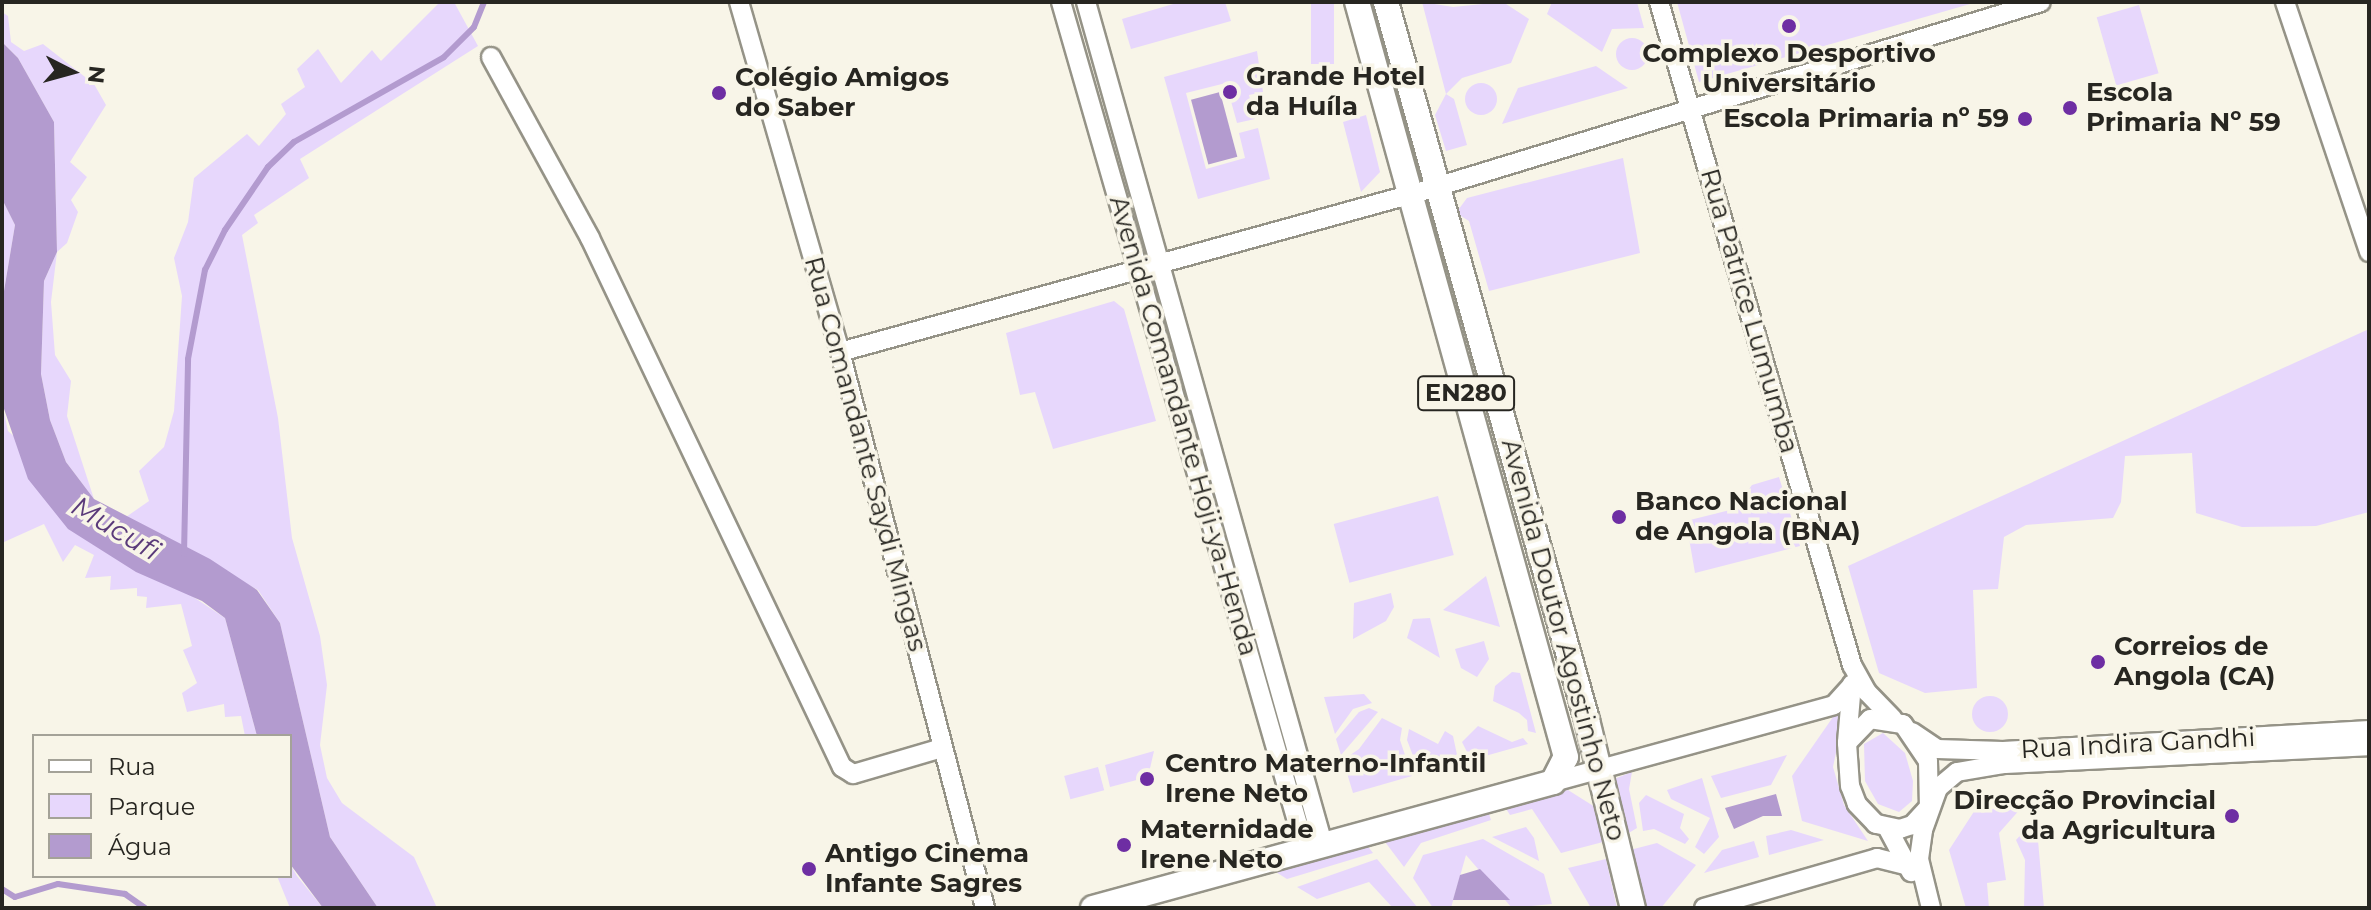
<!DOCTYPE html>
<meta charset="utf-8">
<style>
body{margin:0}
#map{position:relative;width:2371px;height:910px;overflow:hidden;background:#f8f5e8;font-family:Montserrat,sans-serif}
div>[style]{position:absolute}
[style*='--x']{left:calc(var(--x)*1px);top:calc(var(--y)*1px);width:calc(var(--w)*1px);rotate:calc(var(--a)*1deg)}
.green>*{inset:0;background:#e7d7fc;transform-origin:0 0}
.round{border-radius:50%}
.water>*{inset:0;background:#b39bcf;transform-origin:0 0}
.stream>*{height:6px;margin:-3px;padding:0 3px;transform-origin:3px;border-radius:3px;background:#b39bcf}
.roads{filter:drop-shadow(2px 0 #959387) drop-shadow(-2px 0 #959387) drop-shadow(0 2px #959387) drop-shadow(0 -2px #959387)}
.minor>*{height:18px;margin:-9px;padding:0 9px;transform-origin:9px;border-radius:9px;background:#fff}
.major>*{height:24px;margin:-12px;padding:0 12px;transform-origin:12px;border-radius:12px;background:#fff}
.dots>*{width:22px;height:22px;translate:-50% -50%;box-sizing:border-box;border:4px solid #f8f5e8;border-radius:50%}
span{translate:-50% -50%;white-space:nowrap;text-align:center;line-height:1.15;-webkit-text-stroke:7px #f8f5e8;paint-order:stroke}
.shield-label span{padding:2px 6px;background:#f8f5e8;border:2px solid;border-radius:6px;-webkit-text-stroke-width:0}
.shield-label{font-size:24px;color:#272621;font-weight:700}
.poi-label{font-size:26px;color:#272621;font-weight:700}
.left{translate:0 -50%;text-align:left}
.right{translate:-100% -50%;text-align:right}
.street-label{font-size:26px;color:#272621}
.water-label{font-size:28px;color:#5a3a7a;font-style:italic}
.frame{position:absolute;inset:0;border:4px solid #272621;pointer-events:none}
.legend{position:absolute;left:32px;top:734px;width:260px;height:144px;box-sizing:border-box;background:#f8f5e8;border:2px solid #a4a298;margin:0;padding:10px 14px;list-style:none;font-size:24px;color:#272621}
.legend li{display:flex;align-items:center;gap:16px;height:40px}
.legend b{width:40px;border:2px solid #a4a298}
.north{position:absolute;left:32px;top:32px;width:80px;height:80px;-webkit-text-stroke:6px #f8f5e8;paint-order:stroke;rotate:96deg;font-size:22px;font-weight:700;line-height:32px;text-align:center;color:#272621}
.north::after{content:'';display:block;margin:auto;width:28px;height:36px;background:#272621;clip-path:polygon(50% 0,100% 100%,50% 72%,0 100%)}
</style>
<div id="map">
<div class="green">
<i style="clip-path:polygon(440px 2px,454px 2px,478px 46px,300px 159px,309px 178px,254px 215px,258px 223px,242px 235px,278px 418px,292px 538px,320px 636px,327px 685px,320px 745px,327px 778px,342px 803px,414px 857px,437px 908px,378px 908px,330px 837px,280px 623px,258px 590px,126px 517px,149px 501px,139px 471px,164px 447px,174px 411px,182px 296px,174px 258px,188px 222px,194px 178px,247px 134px,259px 146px,286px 114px,281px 104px,305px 87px,297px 69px,318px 49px,341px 83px,372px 50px,381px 61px)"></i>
<i style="clip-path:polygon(1180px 2px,1225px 2px,1231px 21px,1131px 49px,1122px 19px)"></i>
<i style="left:1311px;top:2px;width:23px;height:62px"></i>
<i style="clip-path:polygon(1422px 2px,1453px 7px,1503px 2px,1529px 19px,1511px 63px,1462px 78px,1446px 94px,1454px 99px,1467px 145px,1446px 151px,1435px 115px,1446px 94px)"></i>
<i style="clip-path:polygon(1552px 2px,1637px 2px,1644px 28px,1612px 29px,1602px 52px,1547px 14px)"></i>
<i style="clip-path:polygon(1677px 2px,1977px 2px,1699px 82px)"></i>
<i style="left:2139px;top:5px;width:71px;height:44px;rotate:74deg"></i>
<i style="clip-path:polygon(2px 12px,8px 16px,11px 42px,24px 51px,43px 44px,94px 84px,106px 105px,70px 162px,87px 177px,71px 200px,78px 212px,67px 243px,57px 252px,51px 302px,55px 355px,71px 381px,67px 416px,94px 499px,66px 462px,50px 420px,41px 374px,44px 281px,57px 252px,54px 122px,18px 58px,2px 42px)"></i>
<i class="round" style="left:1616px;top:38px;width:32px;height:32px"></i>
<i style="clip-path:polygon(1257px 51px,1263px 92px,1249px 95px,1255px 119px,1237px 123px,1226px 83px,1186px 93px,1206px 169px,1245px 158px,1239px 133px,1258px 128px,1270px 179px,1198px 199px,1164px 77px)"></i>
<i style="clip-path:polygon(1596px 66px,1628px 88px,1502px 124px,1518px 88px)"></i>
<i class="round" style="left:1465px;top:83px;width:32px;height:32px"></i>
<i style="clip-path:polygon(1366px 115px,1380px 172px,1361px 192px,1343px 122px)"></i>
<i style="clip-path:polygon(1623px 158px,1640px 253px,1489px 291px,1469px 221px,1456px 213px,1467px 198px)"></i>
<i style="clip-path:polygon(2px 199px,15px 225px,2px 303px)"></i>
<i style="clip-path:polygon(1114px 301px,1124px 309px,1156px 421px,1053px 449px,1035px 392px,1020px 395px,1006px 333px)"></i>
<i style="clip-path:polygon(2369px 329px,2369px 512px,2316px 526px,2242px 527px,2196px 513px,2192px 453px,2125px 456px,2121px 502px,2113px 518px,2026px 525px,2004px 537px,1998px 589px,1973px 590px,1977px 688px,1925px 693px,1879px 673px,1848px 566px)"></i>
<i style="clip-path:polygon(2px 403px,8px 431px,186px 592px,225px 618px,257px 736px,245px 736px,241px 716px,225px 717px,224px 704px,187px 712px,182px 693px,197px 683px,183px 650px,192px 646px,181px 604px,146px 608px,147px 597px,137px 596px,137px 588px,110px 590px,111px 576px,85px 578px,94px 555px,75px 545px,63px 562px,44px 524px,4px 542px)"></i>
<i style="clip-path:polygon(1779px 477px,1800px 546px,1695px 573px,1686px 521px,1734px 509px,1752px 485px)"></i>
<i style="left:1438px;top:496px;width:61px;height:108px;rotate:75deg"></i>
<i style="clip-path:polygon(1486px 576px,1500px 627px,1443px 610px)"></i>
<i style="clip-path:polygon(1391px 593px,1394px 607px,1386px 621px,1353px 639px,1354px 603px)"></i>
<i style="clip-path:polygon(1430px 618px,1440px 658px,1407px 638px,1413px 619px)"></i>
<i style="clip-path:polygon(1484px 641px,1489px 659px,1477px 677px,1461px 668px,1455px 649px)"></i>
<i style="clip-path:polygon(1512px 672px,1520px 673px,1536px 733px,1528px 731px,1527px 720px,1519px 713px,1493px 701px,1495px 686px)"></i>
<i style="clip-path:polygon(1364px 694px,1372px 703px,1353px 709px,1335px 734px,1324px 697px)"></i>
<i class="round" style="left:1972px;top:696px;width:36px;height:36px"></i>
<i style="clip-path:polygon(1369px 708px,1378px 712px,1341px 755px,1336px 739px,1359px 712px)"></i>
<i style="clip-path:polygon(1844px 714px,1833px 767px,1844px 805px,1868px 841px,1802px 821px,1792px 776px,1833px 717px)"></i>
<i style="clip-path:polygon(1382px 718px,1402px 728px,1400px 740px,1412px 776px,1353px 793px,1343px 760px,1359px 749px)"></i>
<i style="clip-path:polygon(1478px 726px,1512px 742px,1523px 738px,1528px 744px,1471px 760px,1462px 742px)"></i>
<i style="clip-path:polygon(1409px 729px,1438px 744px,1445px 731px,1453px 736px,1459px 764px,1420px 774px,1407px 740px)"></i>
<i style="clip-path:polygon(1883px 733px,1905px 753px,1913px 781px,1912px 801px,1899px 812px,1878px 804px,1865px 781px,1864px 744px)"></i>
<i style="clip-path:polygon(1154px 751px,1148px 777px,1110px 787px,1105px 765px)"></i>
<i style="clip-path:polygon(1787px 755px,1771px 785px,1721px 798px,1711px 776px)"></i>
<i style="left:1098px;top:767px;width:24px;height:35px;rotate:75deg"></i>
<i style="clip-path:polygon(1632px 772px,1629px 789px,1637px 828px,1627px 834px,1614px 779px)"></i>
<i style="clip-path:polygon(1702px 778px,1719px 837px,1704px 854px,1695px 847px,1710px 818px,1671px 799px,1667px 790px)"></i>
<i style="clip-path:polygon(1568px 790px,1595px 807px,1603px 842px,1561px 853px,1532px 809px,1510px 815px,1505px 807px)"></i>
<i style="clip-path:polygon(1646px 795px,1684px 814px,1680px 828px,1689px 839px,1685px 844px,1654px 829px,1643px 831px,1639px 803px)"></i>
<i style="clip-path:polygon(2022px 807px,1999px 833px,2006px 880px,1987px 883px,1989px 908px,1966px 908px,1949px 850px,1975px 810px)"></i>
<i style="clip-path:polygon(1488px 811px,1491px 820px,1421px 843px,1404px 867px,1382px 838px)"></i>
<i style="clip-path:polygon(2036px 818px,2044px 908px,2024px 908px,2025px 860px,2016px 840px)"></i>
<i style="clip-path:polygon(1526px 827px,1534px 838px,1539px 861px,1492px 837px)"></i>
<i style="clip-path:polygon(1791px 830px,1824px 840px,1769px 855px,1766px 836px)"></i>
<i style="clip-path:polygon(1483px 839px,1544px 874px,1552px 904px,1512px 908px,1466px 855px,1451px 908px,1433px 908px,1413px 878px,1423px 855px)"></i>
<i style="clip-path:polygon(1754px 841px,1759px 857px,1704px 873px,1722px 850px)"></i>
<i style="clip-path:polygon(1657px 843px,1696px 865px,1661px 908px,1643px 908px,1630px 850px)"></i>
<i style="clip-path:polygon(1366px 844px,1373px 853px,1287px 879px,1271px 869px)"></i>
<i style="clip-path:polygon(1377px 859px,1418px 908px,1393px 908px,1369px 882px,1317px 899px,1297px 887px)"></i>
<i style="clip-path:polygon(1606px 859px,1617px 908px,1591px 908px,1568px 868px)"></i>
<i style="clip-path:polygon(290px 864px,297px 876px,323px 908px,290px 908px,277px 876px,290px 876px)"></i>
</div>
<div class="water">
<i style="clip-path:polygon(2px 42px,18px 58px,54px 122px,57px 252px,44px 281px,41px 374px,50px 420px,66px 462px,94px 499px,210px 559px,257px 590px,280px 623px,330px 837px,378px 908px,323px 908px,290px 864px,290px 736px,257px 736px,225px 618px,202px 601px,136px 572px,68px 529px,28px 479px,2px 403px,2px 303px,15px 225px,2px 199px)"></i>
<i style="left:1220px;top:92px;width:67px;height:30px;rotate:75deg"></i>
<i style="clip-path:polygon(1776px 794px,1782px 816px,1763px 816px,1734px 829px,1725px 808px)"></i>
<i style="clip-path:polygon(1480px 869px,1510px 900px,1453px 900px,1460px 875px)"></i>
</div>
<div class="stream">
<i style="--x:184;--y:554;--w:195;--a:-88.8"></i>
<i style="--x:188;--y:359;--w:91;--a:-79.2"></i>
<i style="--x:205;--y:270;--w:45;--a:-63.4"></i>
<i style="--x:225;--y:230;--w:76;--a:-55.7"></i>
<i style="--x:268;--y:167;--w:36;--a:-44"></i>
<i style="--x:294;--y:142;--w:172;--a:-29.5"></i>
<i style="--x:444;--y:57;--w:42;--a:-45"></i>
<i style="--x:474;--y:27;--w:27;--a:-68"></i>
<i style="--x:2;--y:889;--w:15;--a:32"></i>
<i style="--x:15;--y:897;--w:45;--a:-16.8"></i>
<i style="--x:58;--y:884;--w:68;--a:8.5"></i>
<i style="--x:125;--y:894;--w:24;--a:35"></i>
</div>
<div class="roads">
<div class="minor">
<i style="--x:739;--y:2;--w:364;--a:73.9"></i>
<i style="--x:840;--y:352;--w:575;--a:75.38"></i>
<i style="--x:1061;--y:2;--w:881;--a:73.93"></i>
<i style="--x:1086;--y:2;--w:875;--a:74.28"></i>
<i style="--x:1659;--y:2;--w:691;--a:73.77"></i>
<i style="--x:1852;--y:665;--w:31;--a:61"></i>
<i style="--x:1867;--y:692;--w:37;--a:46"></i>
<i style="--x:2285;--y:2;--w:264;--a:71.4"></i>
<i style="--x:491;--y:57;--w:206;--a:61.3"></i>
<i style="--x:590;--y:238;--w:586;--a:64.53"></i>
<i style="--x:842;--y:767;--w:13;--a:32"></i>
<i style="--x:853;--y:774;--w:93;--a:-16.3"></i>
<i style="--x:840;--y:352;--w:605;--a:-15.44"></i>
<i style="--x:1423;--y:191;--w:646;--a:-17"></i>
<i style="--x:1870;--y:719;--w:33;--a:9"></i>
<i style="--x:1903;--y:724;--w:45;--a:56"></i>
<i style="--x:1928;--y:761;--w:46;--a:88.8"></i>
<i style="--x:1929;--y:807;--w:25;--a:133"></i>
<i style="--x:1912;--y:825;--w:13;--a:162"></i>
<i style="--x:1900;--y:829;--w:25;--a:-168"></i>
<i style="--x:1876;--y:824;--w:28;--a:-134"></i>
<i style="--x:1857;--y:804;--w:19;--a:-111"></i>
<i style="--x:1850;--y:786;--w:43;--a:-94"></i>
<i style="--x:1847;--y:743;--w:33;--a:-46"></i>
<i style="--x:1912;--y:732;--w:30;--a:34"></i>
<i style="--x:1937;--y:749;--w:66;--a:1.7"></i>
<i style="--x:2003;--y:751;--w:367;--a:-3.3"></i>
<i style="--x:1847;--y:742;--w:58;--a:-85.1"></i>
<i style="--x:1553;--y:782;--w:291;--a:-15.3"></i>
<i style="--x:1834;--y:705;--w:27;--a:-48"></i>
<i style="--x:1888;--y:829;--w:49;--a:61.9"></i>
<i style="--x:1704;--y:908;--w:180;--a:-16.1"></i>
<i style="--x:1877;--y:858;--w:32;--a:14"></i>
<i style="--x:1931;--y:908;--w:50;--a:-103.8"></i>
<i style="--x:1919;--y:859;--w:29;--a:-82"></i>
<i style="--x:1923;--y:830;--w:45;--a:-70.3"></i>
<i style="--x:1938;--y:788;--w:25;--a:-40"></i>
<i style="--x:1957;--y:772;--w:48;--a:-9.7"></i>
<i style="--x:2004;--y:764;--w:365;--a:-2.8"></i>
</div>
<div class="major">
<i style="--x:1386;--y:2;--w:746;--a:74.36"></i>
<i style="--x:1587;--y:720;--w:194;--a:76.3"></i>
<i style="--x:1093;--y:908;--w:477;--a:-15.3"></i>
<i style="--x:1553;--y:782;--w:28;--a:-63"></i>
<i style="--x:1566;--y:757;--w:783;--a:-105.47"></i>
</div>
</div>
<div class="dots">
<i style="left:1789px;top:26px;background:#6e2ea3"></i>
<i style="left:1230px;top:92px;background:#6e2ea3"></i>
<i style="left:719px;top:93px;background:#6e2ea3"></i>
<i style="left:2070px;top:108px;background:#6e2ea3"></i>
<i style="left:2025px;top:119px;background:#6e2ea3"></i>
<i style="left:1619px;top:517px;background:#6e2ea3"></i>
<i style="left:2098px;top:662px;background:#6e2ea3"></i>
<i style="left:1147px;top:779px;background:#6e2ea3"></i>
<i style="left:2232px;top:816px;background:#6e2ea3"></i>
<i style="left:1124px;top:845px;background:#6e2ea3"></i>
<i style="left:809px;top:869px;background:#6e2ea3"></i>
</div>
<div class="shield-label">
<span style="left:1466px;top:393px">EN280</span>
</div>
<div class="poi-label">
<span style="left:1789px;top:69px">Complexo Desportivo<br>Universitário</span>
<span class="left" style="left:1246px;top:92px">Grande Hotel<br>da Huíla</span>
<span class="left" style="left:735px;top:93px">Colégio Amigos<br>do Saber</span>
<span class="left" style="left:2086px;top:108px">Escola<br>Primaria Nº 59</span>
<span class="right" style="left:2009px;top:119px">Escola Primaria nº 59</span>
<span class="left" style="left:1635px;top:517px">Banco Nacional<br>de Angola (BNA)</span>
<span class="left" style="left:2114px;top:662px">Correios de<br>Angola (CA)</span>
<span class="left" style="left:1165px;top:779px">Centro Materno-Infantil<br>Irene Neto</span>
<span class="right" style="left:2216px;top:816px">Direcção Provincial<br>da Agricultura</span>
<span class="left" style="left:1140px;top:845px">Maternidade<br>Irene Neto</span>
<span class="left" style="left:825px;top:869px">Antigo Cinema<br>Infante Sagres</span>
</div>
<div class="street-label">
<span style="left:1749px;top:311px;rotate:74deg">Rua Patrice Lumumba</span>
<span style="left:1183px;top:426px;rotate:74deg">Avenida Comandante Hoji-ya-Henda</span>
<span style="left:865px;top:454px;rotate:75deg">Rua Comandante Saydi Mingas</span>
<span style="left:1563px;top:640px;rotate:75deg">Avenida Doutor Agostinho Neto</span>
<span style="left:2138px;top:744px;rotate:-3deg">Rua Indira Gandhi</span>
</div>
<div class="water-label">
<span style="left:116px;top:528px;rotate:31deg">Mucufi</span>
</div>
<div class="frame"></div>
<ul class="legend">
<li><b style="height:10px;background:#fff"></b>Rua</li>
<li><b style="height:22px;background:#e7d7fc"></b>Parque</li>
<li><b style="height:22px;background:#b39bcf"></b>Água</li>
</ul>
<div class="north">N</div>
</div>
